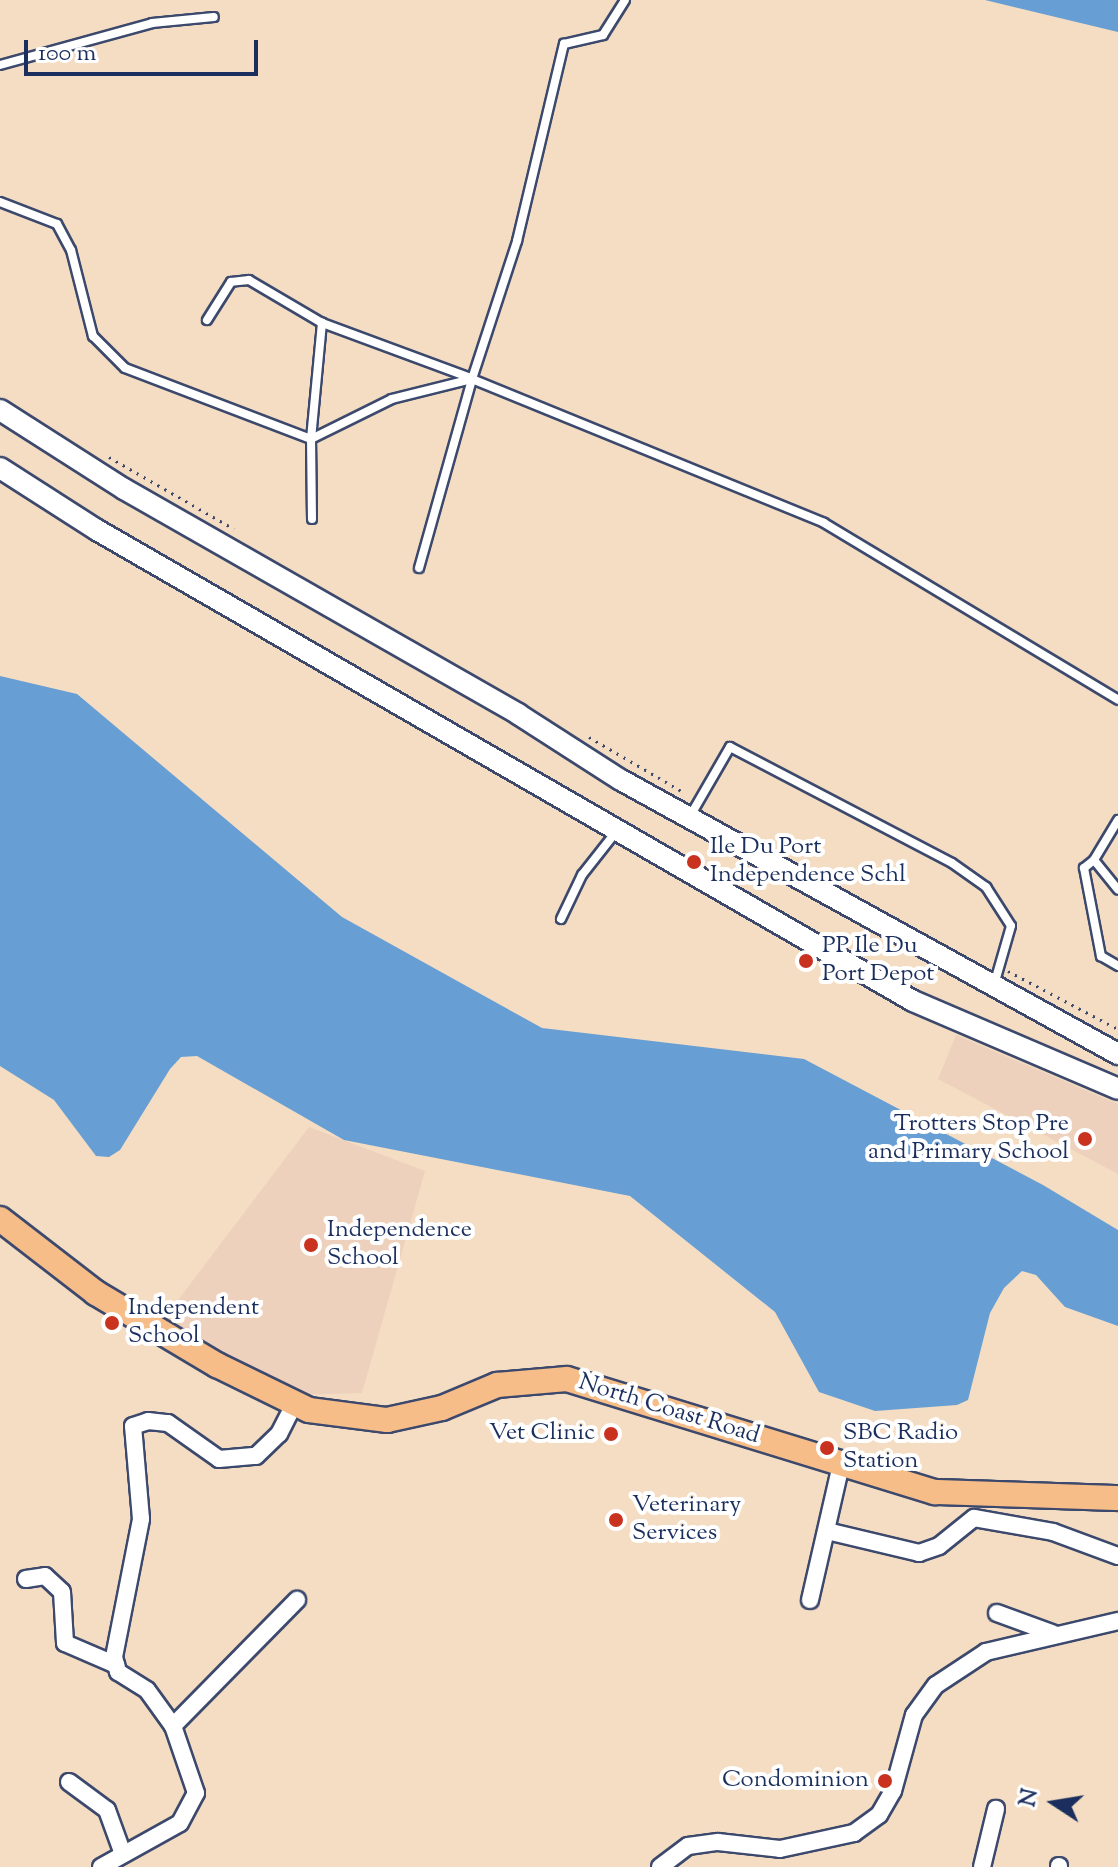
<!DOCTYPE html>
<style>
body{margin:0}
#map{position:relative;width:1118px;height:1867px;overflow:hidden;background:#f4ddc2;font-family:"Sorts Mill Goudy",serif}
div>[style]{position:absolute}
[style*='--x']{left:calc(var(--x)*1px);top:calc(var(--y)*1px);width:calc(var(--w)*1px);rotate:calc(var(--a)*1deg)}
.built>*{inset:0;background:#eed1bc}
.water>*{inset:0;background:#679ed4}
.path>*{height:3px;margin-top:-1.5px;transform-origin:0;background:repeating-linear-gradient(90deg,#3c496d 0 2px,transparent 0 8px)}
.roads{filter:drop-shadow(2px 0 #3c496d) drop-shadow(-2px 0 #3c496d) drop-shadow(0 2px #3c496d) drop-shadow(0 -2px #3c496d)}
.service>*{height:8px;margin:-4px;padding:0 4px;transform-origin:4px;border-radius:4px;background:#fff}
.minor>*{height:16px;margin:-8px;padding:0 8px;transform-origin:8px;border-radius:8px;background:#fff}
.tertiary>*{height:20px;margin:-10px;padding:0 10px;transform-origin:10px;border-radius:10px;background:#fff}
.primary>*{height:24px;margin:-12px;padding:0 12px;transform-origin:12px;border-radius:12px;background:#f7bd88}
.dots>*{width:22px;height:22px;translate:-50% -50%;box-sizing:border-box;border:4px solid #fff;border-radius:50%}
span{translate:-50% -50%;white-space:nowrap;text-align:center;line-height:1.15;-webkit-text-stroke:8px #fff;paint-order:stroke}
.poi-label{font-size:24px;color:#1b2f5e}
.left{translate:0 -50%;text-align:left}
.right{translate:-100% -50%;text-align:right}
.street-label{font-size:24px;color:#1b2f5e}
.north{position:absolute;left:1014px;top:1763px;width:80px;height:80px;-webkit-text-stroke:6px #fff;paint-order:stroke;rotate:282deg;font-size:22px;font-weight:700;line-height:32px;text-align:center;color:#1b2f5e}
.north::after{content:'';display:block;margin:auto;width:28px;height:36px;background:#1b2f5e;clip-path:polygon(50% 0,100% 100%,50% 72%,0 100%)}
.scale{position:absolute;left:24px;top:40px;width:234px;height:36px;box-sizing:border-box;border:4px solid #1b2f5e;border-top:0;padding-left:10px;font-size:24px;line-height:28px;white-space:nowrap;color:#1b2f5e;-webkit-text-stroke:6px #fff;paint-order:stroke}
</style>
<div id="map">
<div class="built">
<i style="clip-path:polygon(956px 1035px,1118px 1104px,1118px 1174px,938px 1079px)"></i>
<i style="clip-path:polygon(309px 1127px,425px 1171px,362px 1393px,294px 1395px,163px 1320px)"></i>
</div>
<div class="water">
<i style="clip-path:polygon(985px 0,1118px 0,1118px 32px)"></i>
<i style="clip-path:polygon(0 676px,77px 694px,342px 917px,542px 1028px,804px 1059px,1043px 1185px,1118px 1230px,1118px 1326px,1065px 1307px,1036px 1275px,1022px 1271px,1004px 1288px,990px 1313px,968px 1400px,957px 1405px,875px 1411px,819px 1392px,775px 1312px,630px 1196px,344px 1140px,197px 1056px,181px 1057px,170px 1069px,120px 1150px,109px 1157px,96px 1156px,54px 1100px,0 1066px)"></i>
</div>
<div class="path">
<i style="--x:109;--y:457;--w:144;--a:29.9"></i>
<i style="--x:589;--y:737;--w:109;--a:30.3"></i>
<i style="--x:1008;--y:971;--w:124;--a:27.8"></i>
</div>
<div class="roads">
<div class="service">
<i style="--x:0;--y:65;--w:158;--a:-15.4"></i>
<i style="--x:152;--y:23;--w:62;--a:-5.5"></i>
<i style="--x:0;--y:202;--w:61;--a:21.1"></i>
<i style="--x:57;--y:224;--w:30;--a:62"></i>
<i style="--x:71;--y:250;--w:89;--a:75.7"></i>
<i style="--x:93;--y:336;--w:45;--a:45"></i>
<i style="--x:125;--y:368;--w:199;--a:20.9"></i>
<i style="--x:311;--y:439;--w:117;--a:-84.6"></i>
<i style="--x:322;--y:323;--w:85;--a:-149.5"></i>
<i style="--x:249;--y:280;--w:18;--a:174"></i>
<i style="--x:231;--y:282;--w:45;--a:122.3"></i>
<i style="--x:322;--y:323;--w:159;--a:20.3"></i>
<i style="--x:312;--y:519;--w:80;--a:-90.7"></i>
<i style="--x:311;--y:439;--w:90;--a:-26.3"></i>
<i style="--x:392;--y:399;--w:82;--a:-14"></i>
<i style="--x:472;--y:379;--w:145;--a:-71.9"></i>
<i style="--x:517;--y:241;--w:203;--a:-76.6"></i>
<i style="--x:564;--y:44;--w:40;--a:-13"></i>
<i style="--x:603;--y:35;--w:41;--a:-57.8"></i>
<i style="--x:419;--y:568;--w:196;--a:-74.3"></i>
<i style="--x:472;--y:379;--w:380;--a:22.2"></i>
<i style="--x:824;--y:523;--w:343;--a:31"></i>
<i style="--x:689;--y:818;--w:82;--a:-60"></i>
<i style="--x:730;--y:747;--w:250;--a:27.6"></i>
<i style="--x:952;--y:863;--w:42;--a:35.2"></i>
<i style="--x:986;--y:887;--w:46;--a:57.3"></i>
<i style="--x:1011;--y:926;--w:61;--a:106.1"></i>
<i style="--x:1118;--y:820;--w:47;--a:121"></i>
<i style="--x:1094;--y:860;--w:38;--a:51"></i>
<i style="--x:1094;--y:860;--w:13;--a:141"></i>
<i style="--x:1084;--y:868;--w:90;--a:79.1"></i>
<i style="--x:1101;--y:956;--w:20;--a:30"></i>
<i style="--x:561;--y:919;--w:49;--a:-64.5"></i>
<i style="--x:582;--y:875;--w:55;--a:-51.7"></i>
</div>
<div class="minor">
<i style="--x:827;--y:1531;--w:95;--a:13.4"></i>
<i style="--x:919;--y:1553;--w:21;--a:-19"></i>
<i style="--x:939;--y:1546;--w:45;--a:-38.7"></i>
<i style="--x:974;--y:1518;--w:80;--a:10"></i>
<i style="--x:1053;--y:1532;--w:69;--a:20.3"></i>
<i style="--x:26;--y:1579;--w:19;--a:-9"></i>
<i style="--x:45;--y:1576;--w:23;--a:43"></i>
<i style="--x:62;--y:1592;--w:51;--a:86.6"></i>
<i style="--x:65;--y:1643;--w:56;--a:23.3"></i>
<i style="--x:810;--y:1600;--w:139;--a:-77.1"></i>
<i style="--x:997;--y:1613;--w:59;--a:20"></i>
<i style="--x:173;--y:1726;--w:177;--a:-45.5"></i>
<i style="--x:69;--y:1782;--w:47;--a:36.4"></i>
<i style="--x:107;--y:1810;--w:47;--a:70"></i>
<i style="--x:101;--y:1867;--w:90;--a:-29.1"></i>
<i style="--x:180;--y:1823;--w:34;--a:-62"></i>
<i style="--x:196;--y:1793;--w:71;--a:-108.9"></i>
<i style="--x:173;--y:1726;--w:44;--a:-125.8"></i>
<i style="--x:147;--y:1690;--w:34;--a:-148"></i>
<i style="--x:118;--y:1672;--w:16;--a:-105"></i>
<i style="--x:114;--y:1657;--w:141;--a:-78.9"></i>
<i style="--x:141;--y:1519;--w:93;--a:-94.9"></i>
<i style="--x:133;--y:1426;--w:16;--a:-18"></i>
<i style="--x:148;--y:1421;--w:20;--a:6"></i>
<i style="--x:168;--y:1423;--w:62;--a:35.2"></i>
<i style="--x:219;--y:1459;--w:37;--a:-5"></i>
<i style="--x:256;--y:1456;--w:32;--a:-44"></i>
<i style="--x:279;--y:1434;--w:34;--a:-63"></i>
<i style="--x:660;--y:1867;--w:35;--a:-37"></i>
<i style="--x:688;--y:1846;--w:30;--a:-8"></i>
<i style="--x:718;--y:1842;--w:62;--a:6.4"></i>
<i style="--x:780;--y:1849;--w:76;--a:-12.2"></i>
<i style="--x:854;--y:1833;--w:31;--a:-36"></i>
<i style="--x:879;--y:1815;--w:28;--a:-60"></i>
<i style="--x:893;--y:1791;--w:79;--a:-74.6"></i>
<i style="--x:914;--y:1715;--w:37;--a:-54"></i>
<i style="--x:936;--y:1685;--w:60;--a:-33.4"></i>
<i style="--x:986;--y:1652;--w:136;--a:-13.2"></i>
<i style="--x:982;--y:1867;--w:60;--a:-76.4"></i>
<i style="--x:1059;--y:1867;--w:1;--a:-90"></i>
</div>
<div class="tertiary">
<i style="--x:0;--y:410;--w:147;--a:32.5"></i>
<i style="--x:124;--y:489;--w:454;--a:29.7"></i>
<i style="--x:518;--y:714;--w:122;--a:32.7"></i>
<i style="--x:621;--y:780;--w:568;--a:28.87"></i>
<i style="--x:0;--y:468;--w:115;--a:32.6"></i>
<i style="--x:97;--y:530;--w:942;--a:29.99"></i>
<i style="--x:913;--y:1001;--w:223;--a:23.2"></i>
</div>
<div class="primary">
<i style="--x:0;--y:1219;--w:121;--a:37.6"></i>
<i style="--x:96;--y:1293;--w:141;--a:30.8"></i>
<i style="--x:217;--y:1365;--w:102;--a:26.1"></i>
<i style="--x:309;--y:1410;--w:79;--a:7.3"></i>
<i style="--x:387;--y:1420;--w:56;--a:-12.3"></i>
<i style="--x:442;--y:1408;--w:60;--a:-22.7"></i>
<i style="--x:497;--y:1385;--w:70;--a:-4.9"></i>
<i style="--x:567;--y:1379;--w:385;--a:17.1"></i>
<i style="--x:935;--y:1492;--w:183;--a:1.9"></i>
</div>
</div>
<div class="dots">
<i style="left:694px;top:862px;background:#c8321e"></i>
<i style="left:806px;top:961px;background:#c8321e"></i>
<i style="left:1085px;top:1139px;background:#c8321e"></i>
<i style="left:311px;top:1245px;background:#c8321e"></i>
<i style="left:112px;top:1323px;background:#c8321e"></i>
<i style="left:611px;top:1434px;background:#c8321e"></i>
<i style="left:827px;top:1448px;background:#c8321e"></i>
<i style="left:616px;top:1520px;background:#c8321e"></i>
<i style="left:885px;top:1781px;background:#c8321e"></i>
</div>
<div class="poi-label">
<span class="left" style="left:710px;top:862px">Ile Du Port<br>Independence Schl</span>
<span class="left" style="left:822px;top:961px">PP Ile Du<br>Port Depot</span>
<span class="right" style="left:1069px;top:1139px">Trotters Stop Pre<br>and Primary School</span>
<span class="left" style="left:327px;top:1245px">Independence<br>School</span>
<span class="left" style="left:128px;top:1323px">Independent<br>School</span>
<span class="right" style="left:595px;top:1434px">Vet Clinic</span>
<span class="left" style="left:843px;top:1448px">SBC Radio<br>Station</span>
<span class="left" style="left:632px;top:1520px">Veterinary<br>Services</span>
<span class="right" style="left:869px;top:1781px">Condominion</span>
</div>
<div class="street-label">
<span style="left:669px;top:1410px;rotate:17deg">North Coast Road</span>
</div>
<div class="north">N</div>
<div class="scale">100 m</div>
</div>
